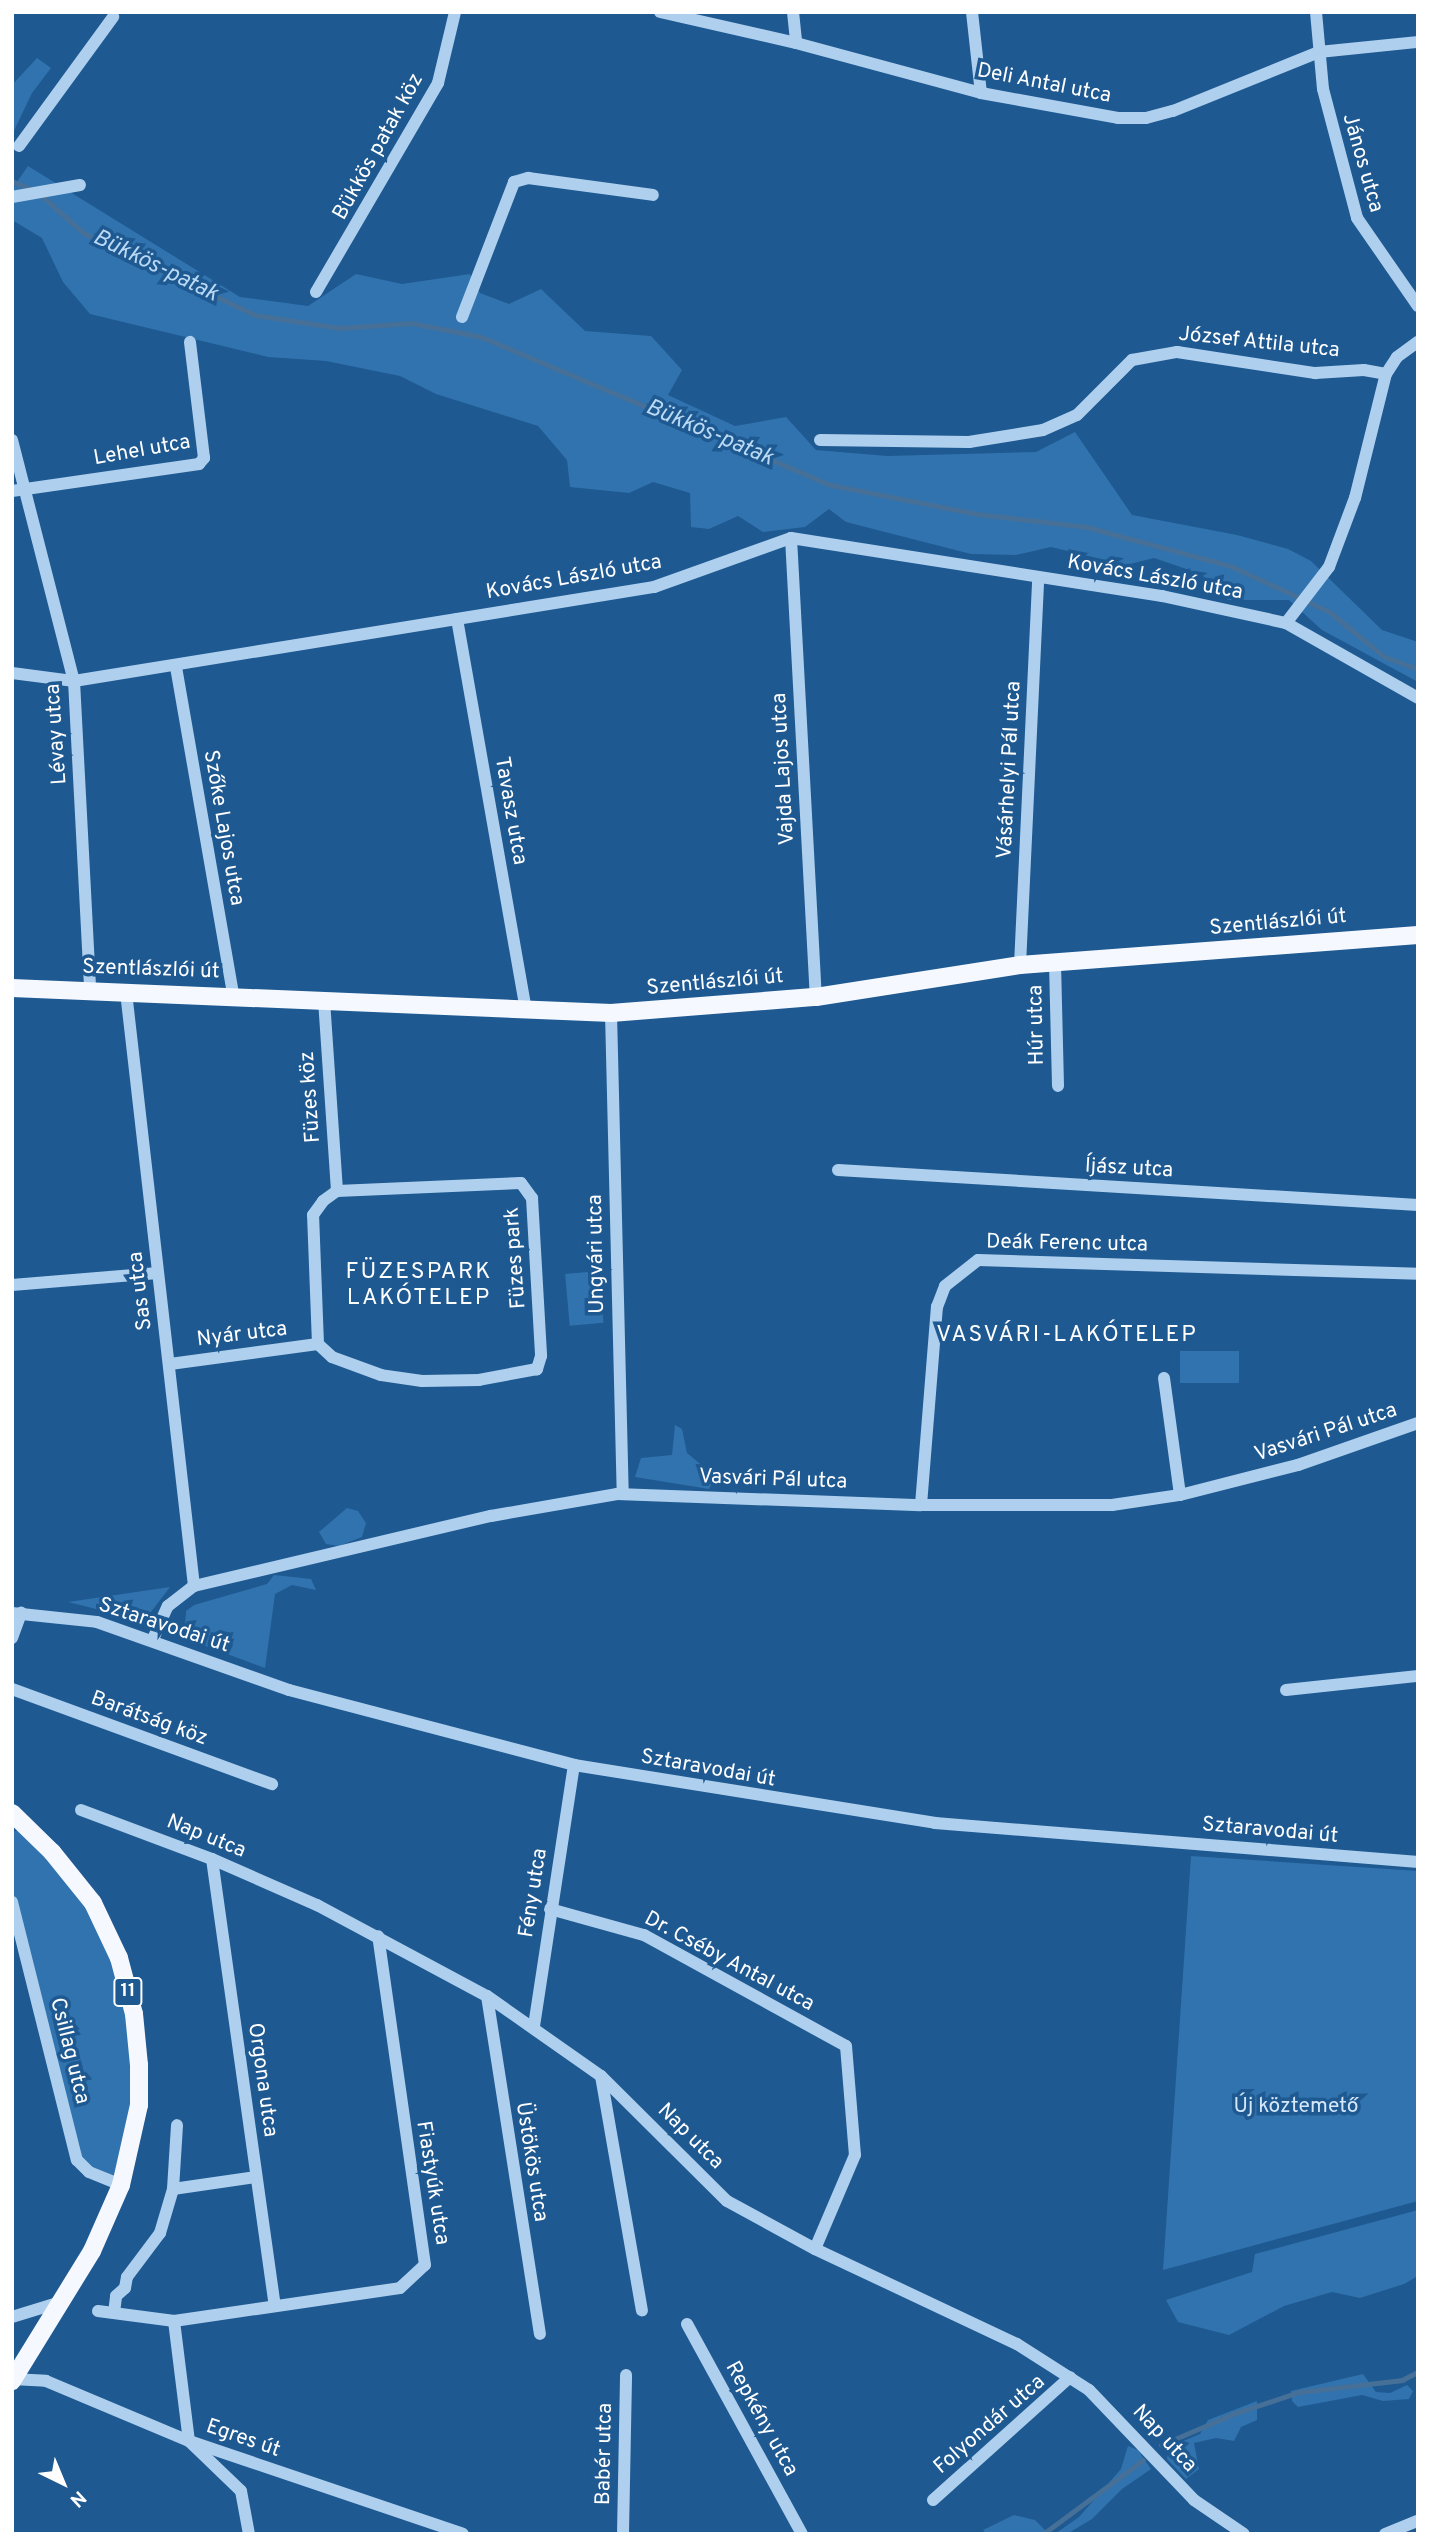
<!DOCTYPE html>
<meta charset="utf-8">
<style>
body{margin:0}
#map{position:relative;width:1430px;height:2546px;overflow:hidden;background:#1e5991;font-family:Overpass,sans-serif}
div>[style]{position:absolute}
[style*='--x']{left:calc(var(--x)*1px);top:calc(var(--y)*1px);width:calc(var(--w)*1px);rotate:calc(var(--a)*1deg)}
.green>*{inset:0;background:#3173ae;transform-origin:0 0}
.stream>*{height:4.5px;margin:-2.25px;padding:0 2.25px;transform-origin:2.25px;border-radius:2.25px;background:#467097}
.minor>*{height:12px;margin:-6px;padding:0 6px;transform-origin:6px;border-radius:6px;background:#aed0ee}
.major>*{height:18px;margin:-9px;padding:0 9px;transform-origin:9px;border-radius:9px;background:#f5f9ff}
span{translate:-50% -50%;white-space:nowrap;text-align:center;line-height:1.15;-webkit-text-stroke:7px #1e5991;paint-order:stroke}
.shield-label span{padding:2px 5px;background:#1e5991;border:2px solid;border-radius:5px;-webkit-text-stroke-width:0}
.shield-label{font-size:19px;color:#fff;font-weight:700}
.street-label{font-size:21px;color:#fff}
.park-label{font-size:21px;color:#d4e8fa}
.water-label{font-size:23px;color:#bad9f4;font-style:italic}
.neighbourhood-label{font-size:23px;color:#fff;letter-spacing:2px}
.frame{position:absolute;inset:0;border:14px solid #fff;pointer-events:none}
.north{position:absolute;left:28px;top:2448px;width:70px;height:70px;-webkit-text-stroke:5px #1e5991;paint-order:stroke;rotate:137deg;font-size:19px;font-weight:700;line-height:28px;text-align:center;color:#fff}
.north::after{content:'';display:block;margin:auto;width:24px;height:32px;background:#fff;clip-path:polygon(50% 0,100% 100%,50% 72%,0 100%)}
</style>
<div id="map">
<div class="green">
<i style="clip-path:polygon(37px 58px,51px 68px,32px 93px,12px 135px,12px 85px)"></i>
<i style="clip-path:polygon(28px 166px,240px 297px,308px 306px,356px 274px,402px 284px,470px 274px,480px 293px,509px 304px,541px 289px,585px 331px,651px 336px,682px 370px,668px 395px,735px 426px,786px 417px,816px 450px,887px 456px,1036px 452px,1075px 432px,1132px 515px,1237px 535px,1288px 549px,1311px 561px,1382px 630px,1418px 642px,1418px 682px,1322px 630px,1289px 600px,1228px 600px,1201px 574px,1154px 558px,1126px 565px,1051px 547px,1016px 555px,971px 554px,846px 522px,829px 509px,805px 527px,763px 532px,738px 516px,709px 529px,691px 527px,690px 493px,653px 482px,629px 493px,570px 487px,567px 460px,538px 426px,436px 394px,400px 376px,326px 361px,268px 357px,90px 314px,63px 282px,42px 238px,12px 220px,12px 189px)"></i>
<i style="left:599px;top:1271px;width:52px;height:34px;rotate:85deg"></i>
<i style="left:1180px;top:1351px;width:59px;height:32px"></i>
<i style="clip-path:polygon(675px 1425px,682px 1429px,687px 1453px,710px 1472px,714px 1480px,709px 1489px,635px 1477px,641px 1458px,672px 1455px)"></i>
<i style="clip-path:polygon(347px 1508px,358px 1511px,366px 1523px,362px 1537px,339px 1546px,326px 1544px,319px 1532px)"></i>
<i style="clip-path:polygon(274px 1575px,311px 1579px,316px 1590px,292px 1585px,275px 1594px,265px 1668px,203px 1645px,185px 1626px,186px 1611px,194px 1605px,267px 1584px)"></i>
<i style="clip-path:polygon(170px 1587px,151px 1612px,136px 1619px,68px 1602px)"></i>
<i style="clip-path:polygon(28px 1827px,52px 1852px,119px 1958px,139px 2065px,121px 2185px,77px 2160px,12px 1902px,12px 1832px)"></i>
<i style="clip-path:polygon(1191px 1856px,1418px 1871px,1418px 2201px,1163px 2270px)"></i>
<i style="clip-path:polygon(1418px 2210px,1418px 2276px,1404px 2284px,1360px 2298px,1332px 2292px,1284px 2306px,1229px 2335px,1178px 2322px,1166px 2300px,1252px 2272px,1255px 2254px)"></i>
<i style="clip-path:polygon(1363px 2374px,1376px 2392px,1390px 2393px,1407px 2385px,1413px 2391px,1409px 2399px,1383px 2401px,1362px 2395px,1298px 2407px,1292px 2401px,1291px 2391px)"></i>
<i style="clip-path:polygon(1257px 2401px,1257px 2420px,1241px 2427px,1234px 2441px,1216px 2438px,1194px 2443px,1199px 2469px,1186px 2479px,1167px 2459px,1169px 2447px,1200px 2434px,1208px 2420px)"></i>
<i style="clip-path:polygon(1128px 2446px,1138px 2450px,1151px 2469px,1122px 2489px,1092px 2519px,1067px 2534px,1055px 2534px,1079px 2517px,1121px 2469px)"></i>
<i style="clip-path:polygon(1014px 2515px,1035px 2520px,1049px 2534px,986px 2534px,983px 2530px)"></i>
</div>
<div class="stream">
<i style="--x:12;--y:181;--w:21;--a:23"></i>
<i style="--x:41;--y:195;--w:57;--a:41.5"></i>
<i style="--x:84;--y:233;--w:190;--a:25.6"></i>
<i style="--x:255;--y:315;--w:85;--a:8.8"></i>
<i style="--x:339;--y:328;--w:73;--a:-3.9"></i>
<i style="--x:412;--y:323;--w:71;--a:11.3"></i>
<i style="--x:482;--y:337;--w:379;--a:23"></i>
<i style="--x:831;--y:485;--w:150;--a:11.2"></i>
<i style="--x:978;--y:514;--w:110;--a:6.8"></i>
<i style="--x:1087;--y:527;--w:149;--a:15.2"></i>
<i style="--x:1231;--y:566;--w:109;--a:24.9"></i>
<i style="--x:1330;--y:612;--w:71;--a:39.3"></i>
<i style="--x:1385;--y:657;--w:35;--a:20"></i>
<i style="--x:1161;--y:2445;--w:78;--a:-23.3"></i>
<i style="--x:1233;--y:2414;--w:70;--a:-18.4"></i>
<i style="--x:1299;--y:2392;--w:104;--a:-6.6"></i>
<i style="--x:1402;--y:2380;--w:18;--a:-27"></i>
<i style="--x:1043;--y:2534;--w:124;--a:-36.5"></i>
</div>
<div class="minor">
<i style="--x:660;--y:12;--w:139;--a:12.8"></i>
<i style="--x:796;--y:43;--w:192;--a:15.1"></i>
<i style="--x:981;--y:93;--w:139;--a:10.3"></i>
<i style="--x:1118;--y:118;--w:28;--a:0"></i>
<i style="--x:1146;--y:118;--w:28;--a:-15"></i>
<i style="--x:1173;--y:111;--w:157;--a:-22"></i>
<i style="--x:1319;--y:52;--w:100;--a:-5.8"></i>
<i style="--x:793;--y:12;--w:31;--a:84"></i>
<i style="--x:972;--y:12;--w:81;--a:83.7"></i>
<i style="--x:1316;--y:12;--w:77;--a:84.8"></i>
<i style="--x:1323;--y:89;--w:133;--a:75.2"></i>
<i style="--x:1357;--y:218;--w:107;--a:55.3"></i>
<i style="--x:19;--y:146;--w:160;--a:-53.9"></i>
<i style="--x:12;--y:197;--w:69;--a:-10"></i>
<i style="--x:316;--y:292;--w:242;--a:-59.7"></i>
<i style="--x:438;--y:83;--w:73;--a:-76.5"></i>
<i style="--x:462;--y:317;--w:145;--a:-68.9"></i>
<i style="--x:514;--y:182;--w:15;--a:-16"></i>
<i style="--x:528;--y:178;--w:126;--a:7.7"></i>
<i style="--x:12;--y:440;--w:249;--a:75.6"></i>
<i style="--x:74;--y:681;--w:310;--a:87"></i>
<i style="--x:820;--y:440;--w:149;--a:0.8"></i>
<i style="--x:969;--y:442;--w:75;--a:-9.2"></i>
<i style="--x:1043;--y:430;--w:37;--a:-24"></i>
<i style="--x:1077;--y:415;--w:78;--a:-45"></i>
<i style="--x:1132;--y:360;--w:46;--a:-10.1"></i>
<i style="--x:1177;--y:352;--w:140;--a:8.7"></i>
<i style="--x:1315;--y:373;--w:49;--a:-3.5"></i>
<i style="--x:1364;--y:370;--w:22;--a:10"></i>
<i style="--x:12;--y:491;--w:189;--a:-8.2"></i>
<i style="--x:199;--y:464;--w:8;--a:-50"></i>
<i style="--x:204;--y:458;--w:117;--a:-96.9"></i>
<i style="--x:791;--y:538;--w:460;--a:86.9"></i>
<i style="--x:457;--y:619;--w:397;--a:80"></i>
<i style="--x:1286;--y:623;--w:152;--a:29.6"></i>
<i style="--x:176;--y:667;--w:333;--a:80.1"></i>
<i style="--x:12;--y:673;--w:63;--a:7.4"></i>
<i style="--x:74;--y:681;--w:588;--a:-9.21"></i>
<i style="--x:654;--y:587;--w:145;--a:-19.7"></i>
<i style="--x:791;--y:538;--w:376;--a:8.9"></i>
<i style="--x:1162;--y:596;--w:127;--a:12.3"></i>
<i style="--x:1286;--y:623;--w:71;--a:-52.5"></i>
<i style="--x:1329;--y:567;--w:74;--a:-69.4"></i>
<i style="--x:1355;--y:498;--w:128;--a:-76"></i>
<i style="--x:1386;--y:374;--w:20;--a:-57"></i>
<i style="--x:1397;--y:357;--w:26;--a:-36"></i>
<i style="--x:1055;--y:963;--w:123;--a:88.6"></i>
<i style="--x:1020;--y:965;--w:388;--a:-87.3"></i>
<i style="--x:126;--y:992;--w:598;--a:83.47"></i>
<i style="--x:324;--y:1000;--w:191;--a:86.1"></i>
<i style="--x:611;--y:1013;--w:480;--a:88.6"></i>
<i style="--x:838;--y:1170;--w:581;--a:3.45"></i>
<i style="--x:521;--y:1183;--w:19;--a:54"></i>
<i style="--x:532;--y:1198;--w:158;--a:86.7"></i>
<i style="--x:541;--y:1356;--w:14;--a:107"></i>
<i style="--x:537;--y:1369;--w:59;--a:169.3"></i>
<i style="--x:479;--y:1380;--w:57;--a:179"></i>
<i style="--x:422;--y:1381;--w:41;--a:-171.7"></i>
<i style="--x:381;--y:1375;--w:52;--a:-159.8"></i>
<i style="--x:332;--y:1357;--w:19;--a:-137"></i>
<i style="--x:318;--y:1344;--w:129;--a:-92.2"></i>
<i style="--x:313;--y:1215;--w:17;--a:-54"></i>
<i style="--x:323;--y:1201;--w:17;--a:-36"></i>
<i style="--x:337;--y:1191;--w:184;--a:-2.5"></i>
<i style="--x:12;--y:1285;--w:146;--a:-4.7"></i>
<i style="--x:170;--y:1364;--w:149;--a:-7.7"></i>
<i style="--x:1164;--y:1378;--w:118;--a:82.2"></i>
<i style="--x:921;--y:1505;--w:199;--a:-85.4"></i>
<i style="--x:937;--y:1307;--w:22;--a:-69"></i>
<i style="--x:945;--y:1286;--w:42;--a:-38.2"></i>
<i style="--x:978;--y:1260;--w:440;--a:1.8"></i>
<i style="--x:12;--y:1613;--w:85;--a:6"></i>
<i style="--x:97;--y:1622;--w:204;--a:19.5"></i>
<i style="--x:289;--y:1690;--w:295;--a:14.7"></i>
<i style="--x:574;--y:1765;--w:366;--a:9.1"></i>
<i style="--x:935;--y:1823;--w:485;--a:4.6"></i>
<i style="--x:12;--y:1638;--w:27;--a:-70"></i>
<i style="--x:153;--y:1639;--w:36;--a:-66"></i>
<i style="--x:168;--y:1606;--w:33;--a:-38"></i>
<i style="--x:194;--y:1586;--w:305;--a:-13.3"></i>
<i style="--x:491;--y:1516;--w:128;--a:-9.9"></i>
<i style="--x:617;--y:1494;--w:304;--a:2.1"></i>
<i style="--x:921;--y:1505;--w:191;--a:0"></i>
<i style="--x:1112;--y:1505;--w:69;--a:-8.4"></i>
<i style="--x:1180;--y:1495;--w:122;--a:-14.3"></i>
<i style="--x:1298;--y:1465;--w:127;--a:-19.3"></i>
<i style="--x:12;--y:1689;--w:277;--a:20.1"></i>
<i style="--x:1286;--y:1690;--w:133;--a:-6.1"></i>
<i style="--x:81;--y:1810;--w:140;--a:20.5"></i>
<i style="--x:212;--y:1859;--w:115;--a:23.7"></i>
<i style="--x:317;--y:1905;--w:193;--a:28.2"></i>
<i style="--x:487;--y:1996;--w:139;--a:35.1"></i>
<i style="--x:601;--y:2076;--w:177;--a:44.8"></i>
<i style="--x:727;--y:2201;--w:100;--a:28.6"></i>
<i style="--x:815;--y:2249;--w:223;--a:25.2"></i>
<i style="--x:1017;--y:2344;--w:85;--a:32.6"></i>
<i style="--x:1089;--y:2390;--w:152;--a:46.3"></i>
<i style="--x:1194;--y:2500;--w:60;--a:34.2"></i>
<i style="--x:212;--y:1859;--w:451;--a:82"></i>
<i style="--x:12;--y:1902;--w:266;--a:75.9"></i>
<i style="--x:77;--y:2160;--w:17;--a:45"></i>
<i style="--x:89;--y:2172;--w:35;--a:22"></i>
<i style="--x:550;--y:1909;--w:98;--a:15.5"></i>
<i style="--x:644;--y:1935;--w:230;--a:28.8"></i>
<i style="--x:846;--y:2046;--w:109;--a:85.3"></i>
<i style="--x:855;--y:2155;--w:102;--a:113.1"></i>
<i style="--x:487;--y:1996;--w:342;--a:81.1"></i>
<i style="--x:534;--y:2026;--w:264;--a:-81.3"></i>
<i style="--x:601;--y:2076;--w:238;--a:80.1"></i>
<i style="--x:173;--y:2189;--w:84;--a:-8.2"></i>
<i style="--x:98;--y:2311;--w:77;--a:7.5"></i>
<i style="--x:174;--y:2321;--w:228;--a:-8.3"></i>
<i style="--x:400;--y:2288;--w:34;--a:-43"></i>
<i style="--x:425;--y:2265;--w:332;--a:-98.1"></i>
<i style="--x:114;--y:2313;--w:17;--a:-83"></i>
<i style="--x:116;--y:2296;--w:12;--a:-42"></i>
<i style="--x:125;--y:2288;--w:11;--a:-80"></i>
<i style="--x:127;--y:2277;--w:55;--a:-53.1"></i>
<i style="--x:160;--y:2233;--w:46;--a:-73.5"></i>
<i style="--x:173;--y:2189;--w:64;--a:-86.4"></i>
<i style="--x:12;--y:2317;--w:51;--a:-17"></i>
<i style="--x:174;--y:2321;--w:121;--a:82.9"></i>
<i style="--x:189;--y:2441;--w:72;--a:43.9"></i>
<i style="--x:241;--y:2491;--w:44;--a:79.5"></i>
<i style="--x:687;--y:2324;--w:239;--a:61.3"></i>
<i style="--x:12;--y:2379;--w:34;--a:3"></i>
<i style="--x:46;--y:2381;--w:155;--a:22.8"></i>
<i style="--x:189;--y:2441;--w:289;--a:18.7"></i>
<i style="--x:933;--y:2500;--w:184;--a:-41.9"></i>
<i style="--x:623;--y:2534;--w:159;--a:-88.9"></i>
<i style="--x:1385;--y:2534;--w:35;--a:-22"></i>
</div>
<div class="major">
<i style="--x:12;--y:988;--w:600;--a:2.39"></i>
<i style="--x:611;--y:1013;--w:206;--a:-4.5"></i>
<i style="--x:816;--y:997;--w:206;--a:-8.9"></i>
<i style="--x:1020;--y:965;--w:399;--a:-4.3"></i>
<i style="--x:12;--y:1813;--w:56;--a:44.3"></i>
<i style="--x:52;--y:1852;--w:65;--a:51.2"></i>
<i style="--x:93;--y:1903;--w:61;--a:64.7"></i>
<i style="--x:119;--y:1958;--w:58;--a:75"></i>
<i style="--x:134;--y:2014;--w:51;--a:84.4"></i>
<i style="--x:139;--y:2065;--w:40;--a:90"></i>
<i style="--x:139;--y:2105;--w:82;--a:102.7"></i>
<i style="--x:121;--y:2185;--w:72;--a:113.7"></i>
<i style="--x:92;--y:2251;--w:153;--a:121.6"></i>
</div>
<div class="shield-label">
<span style="left:128px;top:1992px">11</span>
</div>
<div class="street-label">
<span style="left:1044px;top:84px;rotate:11deg">Deli Antal utca</span>
<span style="left:379px;top:147px;rotate:-61deg">Bükkös patak köz</span>
<span style="left:1362px;top:163px;rotate:74deg">János utca</span>
<span style="left:1259px;top:343px;rotate:6deg">József Attila utca</span>
<span style="left:142px;top:451px;rotate:-10deg">Lehel utca</span>
<span style="left:574px;top:578px;rotate:-10deg">Kovács László utca</span>
<span style="left:1155px;top:578px;rotate:10deg">Kovács László utca</span>
<span style="left:57px;top:734px;rotate:-94deg">Lévay utca</span>
<span style="left:784px;top:769px;rotate:-93deg">Vajda Lajos utca</span>
<span style="left:1010px;top:770px;rotate:-87deg">Vásárhelyi Pál utca</span>
<span style="left:510px;top:811px;rotate:80deg">Tavasz utca</span>
<span style="left:223px;top:828px;rotate:80deg">Szőke Lajos utca</span>
<span style="left:1278px;top:923px;rotate:-5deg">Szentlászlói út</span>
<span style="left:151px;top:970px;rotate:2deg">Szentlászlói út</span>
<span style="left:715px;top:983px;rotate:-5deg">Szentlászlói út</span>
<span style="left:1037px;top:1025px;rotate:-91deg">Húr utca</span>
<span style="left:311px;top:1097px;rotate:-94deg">Füzes köz</span>
<span style="left:1129px;top:1169px;rotate:3deg">Íjász utca</span>
<span style="left:1067px;top:1244px;rotate:1deg">Deák Ferenc utca</span>
<span style="left:597px;top:1254px;rotate:-91deg">Ungvári utca</span>
<span style="left:516px;top:1258px;rotate:-94deg">Füzes park</span>
<span style="left:141px;top:1291px;rotate:-97deg">Sas utca</span>
<span style="left:242px;top:1335px;rotate:-7deg">Nyár utca</span>
<span style="left:1326px;top:1433px;rotate:-18deg">Vasvári Pál utca</span>
<span style="left:773px;top:1480px;rotate:2deg">Vasvári Pál utca</span>
<span style="left:164px;top:1626px;rotate:18deg">Sztaravodai út</span>
<span style="left:149px;top:1719px;rotate:20deg">Barátság köz</span>
<span style="left:708px;top:1769px;rotate:10deg">Sztaravodai út</span>
<span style="left:1270px;top:1831px;rotate:5deg">Sztaravodai út</span>
<span style="left:206px;top:1837px;rotate:22deg">Nap utca</span>
<span style="left:534px;top:1893px;rotate:-81deg">Fény utca</span>
<span style="left:729px;top:1962px;rotate:28deg">Dr. Cséby Antal utca</span>
<span style="left:69px;top:2051px;rotate:76deg">Csillag utca</span>
<span style="left:262px;top:2080px;rotate:82deg">Orgona utca</span>
<span style="left:690px;top:2137px;rotate:45deg">Nap utca</span>
<span style="left:531px;top:2162px;rotate:81deg">Üstökös utca</span>
<span style="left:432px;top:2183px;rotate:81deg">Fiastyúk utca</span>
<span style="left:761px;top:2419px;rotate:61deg">Repkény utca</span>
<span style="left:990px;top:2425px;rotate:-41deg">Folyondár utca</span>
<span style="left:243px;top:2439px;rotate:19deg">Egres út</span>
<span style="left:1164px;top:2439px;rotate:47deg">Nap utca</span>
<span style="left:605px;top:2454px;rotate:-89deg">Babér utca</span>
</div>
<div class="park-label">
<span style="left:1296px;top:2107px">Új köztemető</span>
</div>
<div class="water-label">
<span style="left:155px;top:267px;rotate:26deg">Bükkös-patak</span>
<span style="left:709px;top:434px;rotate:23deg">Bükkös-patak</span>
</div>
<div class="neighbourhood-label">
<span style="left:419px;top:1286px">FÜZESPARK<br>LAKÓTELEP</span>
<span style="left:1067px;top:1336px">VASVÁRI-LAKÓTELEP</span>
</div>
<div class="frame"></div>
<div class="north">N</div>
</div>
